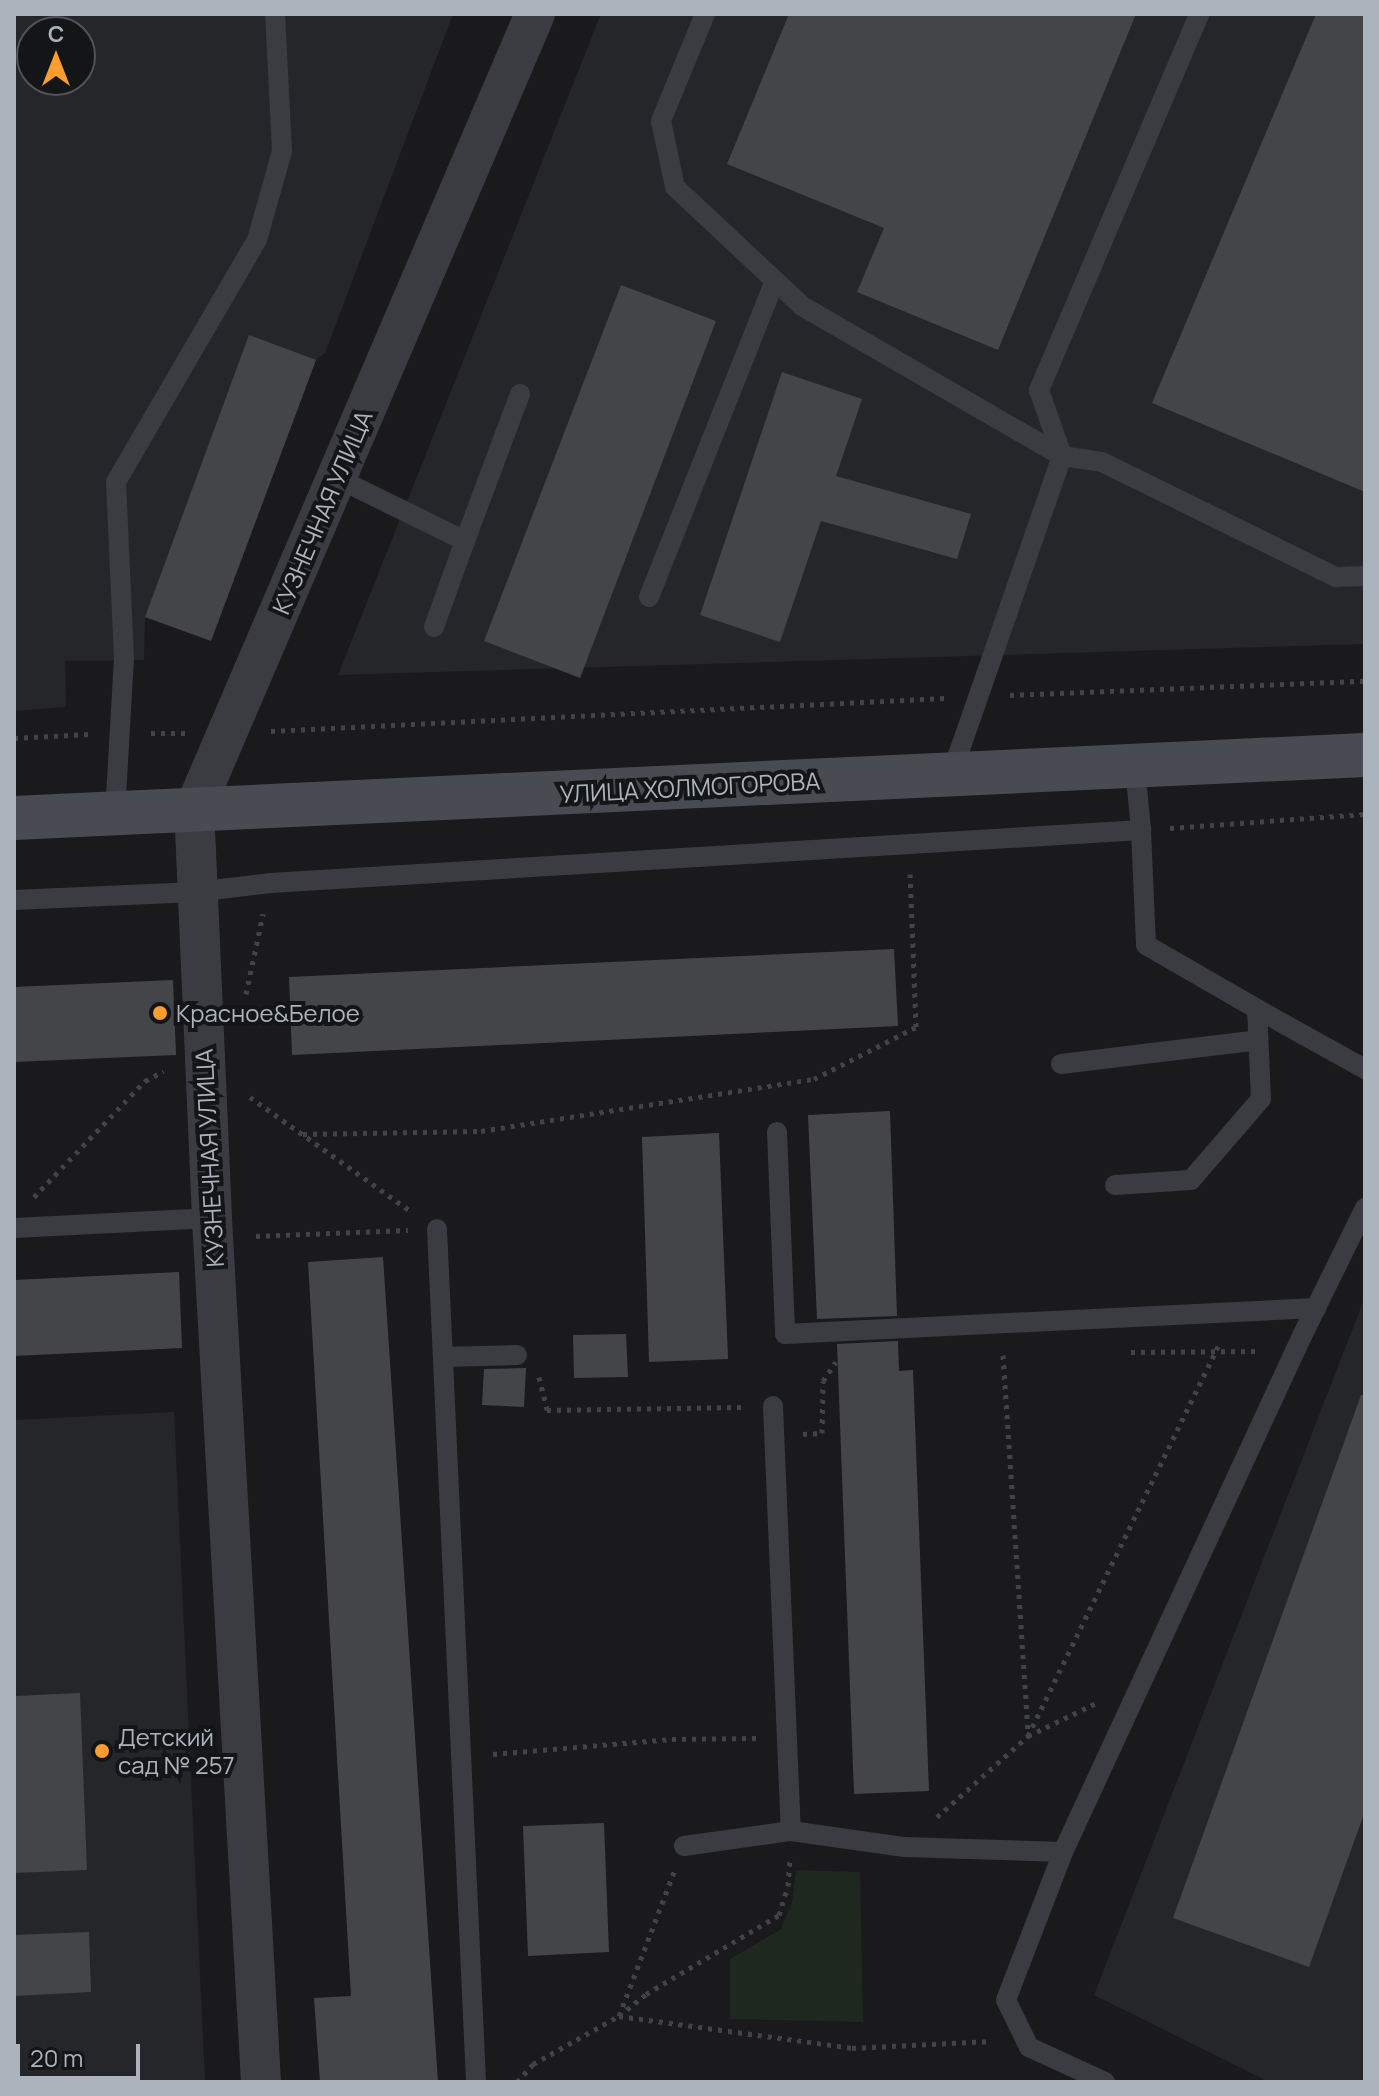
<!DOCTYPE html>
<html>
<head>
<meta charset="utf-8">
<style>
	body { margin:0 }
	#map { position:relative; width:1379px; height:2096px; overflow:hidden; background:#1a1a1c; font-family:Manrope,sans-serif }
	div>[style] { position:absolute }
	.built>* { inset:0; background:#252629 }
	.green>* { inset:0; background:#1f281f }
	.building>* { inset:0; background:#434549 }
	.path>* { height:5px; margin-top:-2.5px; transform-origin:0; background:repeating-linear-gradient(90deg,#404449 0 4px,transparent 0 10px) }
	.lane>* { height:20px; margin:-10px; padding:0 10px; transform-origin:10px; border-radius:10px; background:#3a3c42 }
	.street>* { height:40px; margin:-20px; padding:0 20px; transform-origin:20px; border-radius:20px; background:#3a3c42 }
	.secondary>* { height:44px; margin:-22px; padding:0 22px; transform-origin:22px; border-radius:22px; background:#484c52 }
	.dots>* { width:22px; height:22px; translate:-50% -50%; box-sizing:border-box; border:4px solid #141517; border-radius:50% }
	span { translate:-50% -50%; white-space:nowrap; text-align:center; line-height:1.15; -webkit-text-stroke:8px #141517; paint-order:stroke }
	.street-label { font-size:24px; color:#abb3bd }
	.poi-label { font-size:24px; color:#abb3bd }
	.left { translate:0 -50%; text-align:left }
	.frame { position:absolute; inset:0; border:16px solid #abb3bd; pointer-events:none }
	.north { position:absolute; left:16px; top:16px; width:80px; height:80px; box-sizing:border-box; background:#141517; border:2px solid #505459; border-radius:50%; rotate:0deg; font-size:22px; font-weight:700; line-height:32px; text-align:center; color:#abb3bd }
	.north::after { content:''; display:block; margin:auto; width:28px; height:36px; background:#ff9d2f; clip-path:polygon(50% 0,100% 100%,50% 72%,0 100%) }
	.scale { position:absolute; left:16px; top:2044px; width:124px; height:36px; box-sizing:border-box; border:4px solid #abb3bd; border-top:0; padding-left:10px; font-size:24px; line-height:28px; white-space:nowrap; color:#abb3bd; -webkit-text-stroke:6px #141517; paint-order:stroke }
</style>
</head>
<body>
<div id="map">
	<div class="built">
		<i style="clip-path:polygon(evenodd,14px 14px,453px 14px,325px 353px,316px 360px,211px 641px,145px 617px,144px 660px,65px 661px,66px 707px,14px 711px,14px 14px,32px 32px,80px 32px,80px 80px,32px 80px,32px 32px)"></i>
		<i style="clip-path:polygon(601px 14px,1365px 14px,1365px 644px,338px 675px)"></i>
		<i style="clip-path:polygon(1365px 1297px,1365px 2082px,1269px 2082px,1094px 1995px)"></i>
		<i style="clip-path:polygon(174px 1412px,205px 2082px,14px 2082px,14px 1420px)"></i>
	</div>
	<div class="green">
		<i style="clip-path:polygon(796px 1870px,860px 1872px,863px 2022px,730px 2019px,730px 1959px,780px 1930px,792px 1903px)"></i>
	</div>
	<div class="building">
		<i style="clip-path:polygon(789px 14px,1136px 14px,998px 350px,857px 292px,884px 228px,727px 164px)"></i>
		<i style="clip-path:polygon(1316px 14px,1365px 14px,1365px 492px,1152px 403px)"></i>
		<i style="clip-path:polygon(621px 285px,716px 321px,580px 678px,484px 641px)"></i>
		<i style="clip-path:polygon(249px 335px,316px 360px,211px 641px,145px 617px)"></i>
		<i style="clip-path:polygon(782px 372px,862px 399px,836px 476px,971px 514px,957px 559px,821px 521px,780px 642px,700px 615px)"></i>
		<i style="clip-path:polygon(894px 949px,898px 1026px,292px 1055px,289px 977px)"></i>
		<i style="clip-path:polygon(173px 980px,176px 1055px,14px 1062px,14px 987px)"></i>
		<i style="clip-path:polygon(890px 1111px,897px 1316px,817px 1319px,808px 1115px)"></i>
		<i style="clip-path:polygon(719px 1133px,728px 1359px,649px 1362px,642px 1137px)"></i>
		<i style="clip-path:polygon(383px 1257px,438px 2082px,320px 2082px,314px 1998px,351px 1996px,308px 1262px)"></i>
		<i style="clip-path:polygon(179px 1272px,182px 1348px,14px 1356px,14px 1280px)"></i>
		<i style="clip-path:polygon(626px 1334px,628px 1377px,574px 1378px,573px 1335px)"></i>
		<i style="clip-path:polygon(898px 1341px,899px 1371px,913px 1370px,929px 1791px,854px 1794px,837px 1344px)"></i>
		<i style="clip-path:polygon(526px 1368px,524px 1407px,482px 1405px,484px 1369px)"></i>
		<i style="clip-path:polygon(1361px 1395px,1365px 1396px,1365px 1811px,1309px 1967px,1173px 1918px)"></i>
		<i style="clip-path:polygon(80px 1693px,87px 1870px,14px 1873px,14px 1696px)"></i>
		<i style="clip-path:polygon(604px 1823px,609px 1952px,528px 1956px,523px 1826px)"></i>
		<i style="clip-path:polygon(89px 1932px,91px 1992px,14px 1996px,14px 1935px)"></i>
	</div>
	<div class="path">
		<i style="left:1010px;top:695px;width:355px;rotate:-2.3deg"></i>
		<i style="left:271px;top:731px;width:674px;rotate:-2.81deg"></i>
		<i style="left:151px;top:733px;width:34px"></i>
		<i style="left:14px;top:738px;width:75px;rotate:-3.1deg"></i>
		<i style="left:1170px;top:828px;width:196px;rotate:-4.1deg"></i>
		<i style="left:246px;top:994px;width:82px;rotate:-78deg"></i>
		<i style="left:250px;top:1097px;width:200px;rotate:35.4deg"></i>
		<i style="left:303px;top:1134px;width:178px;rotate:-1deg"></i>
		<i style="left:481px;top:1131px;width:337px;rotate:-8.9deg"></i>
		<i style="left:814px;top:1079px;width:114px;rotate:-27deg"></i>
		<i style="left:916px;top:1027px;width:153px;rotate:-92.2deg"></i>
		<i style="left:34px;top:1197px;width:161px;rotate:-46.3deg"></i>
		<i style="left:145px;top:1081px;width:21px;rotate:-28deg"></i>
		<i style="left:256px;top:1236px;width:152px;rotate:-2.3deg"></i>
		<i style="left:1131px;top:1352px;width:130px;rotate:-0.4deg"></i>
		<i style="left:1003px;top:1355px;width:382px;rotate:86.2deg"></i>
		<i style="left:1028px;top:1736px;width:78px;rotate:-25.9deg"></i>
		<i style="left:539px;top:1377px;width:34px;rotate:76deg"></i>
		<i style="left:547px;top:1410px;width:197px;rotate:-0.9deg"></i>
		<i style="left:803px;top:1434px;width:19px;rotate:-3deg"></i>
		<i style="left:822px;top:1433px;width:52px;rotate:-88.9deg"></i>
		<i style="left:823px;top:1381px;width:23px;rotate:-56deg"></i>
		<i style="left:493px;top:1754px;width:180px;rotate:-4.8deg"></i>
		<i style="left:672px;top:1739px;width:86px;rotate:-0.7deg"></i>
		<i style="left:937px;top:1817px;width:122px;rotate:-41.7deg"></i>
		<i style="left:1028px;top:1736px;width:436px;rotate:-64deg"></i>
		<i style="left:674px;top:1872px;width:154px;rotate:110.9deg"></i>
		<i style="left:619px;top:2016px;width:235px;rotate:7.8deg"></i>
		<i style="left:852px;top:2048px;width:140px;rotate:-2.9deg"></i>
		<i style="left:517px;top:2082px;width:24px;rotate:-48deg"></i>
		<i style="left:533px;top:2064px;width:98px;rotate:-29.2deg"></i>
		<i style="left:619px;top:2016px;width:35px;rotate:-39deg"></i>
		<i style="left:646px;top:1994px;width:155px;rotate:-30.7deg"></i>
		<i style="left:779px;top:1915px;width:30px;rotate:-73deg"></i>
		<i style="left:788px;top:1886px;width:26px;rotate:-86deg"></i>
	</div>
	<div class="lane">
		<i style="left:705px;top:14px;width:116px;rotate:112.4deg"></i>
		<i style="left:661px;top:121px;width:67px;rotate:78deg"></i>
		<i style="left:675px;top:187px;width:174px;rotate:43.1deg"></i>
		<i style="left:802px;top:306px;width:300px;rotate:30deg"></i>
		<i style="left:1062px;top:456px;width:40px;rotate:8.5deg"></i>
		<i style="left:1102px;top:462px;width:261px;rotate:26.2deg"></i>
		<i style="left:1336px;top:577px;width:29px;rotate:-2deg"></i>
		<i style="left:337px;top:478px;width:143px;rotate:26.2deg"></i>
		<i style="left:465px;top:541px;width:157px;rotate:-69.5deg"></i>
		<i style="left:649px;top:597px;width:340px;rotate:-68.3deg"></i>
		<i style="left:434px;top:627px;width:91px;rotate:-70.2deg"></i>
		<i style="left:951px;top:775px;width:338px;rotate:-70.8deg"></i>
		<i style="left:1062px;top:456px;width:70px;rotate:-109.2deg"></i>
		<i style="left:1039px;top:390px;width:409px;rotate:-66.9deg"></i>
		<i style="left:115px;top:814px;width:156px;rotate:-86.7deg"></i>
		<i style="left:124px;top:658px;width:176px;rotate:-92.6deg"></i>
		<i style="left:116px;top:482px;width:280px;rotate:-59.8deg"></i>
		<i style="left:257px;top:240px;width:92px;rotate:-74.3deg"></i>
		<i style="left:282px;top:151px;width:137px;rotate:-92.9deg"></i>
		<i style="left:14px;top:900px;width:182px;rotate:-2.5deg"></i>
		<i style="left:196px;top:892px;width:75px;rotate:-6.9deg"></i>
		<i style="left:270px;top:883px;width:873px;rotate:-3.48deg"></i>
		<i style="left:1141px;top:830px;width:64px;rotate:-95.4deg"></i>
		<i style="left:1257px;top:1009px;width:124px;rotate:29.1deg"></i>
		<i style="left:1061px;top:1064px;width:198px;rotate:-6.9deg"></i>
		<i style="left:777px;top:1132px;width:202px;rotate:87.7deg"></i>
		<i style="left:785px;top:1334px;width:532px;rotate:-2.8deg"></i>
		<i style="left:1115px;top:1185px;width:76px;rotate:-3.8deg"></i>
		<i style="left:1191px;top:1180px;width:107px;rotate:-49.2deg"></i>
		<i style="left:1261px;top:1099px;width:90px;rotate:-92.5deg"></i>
		<i style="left:1257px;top:1009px;width:128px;rotate:-150deg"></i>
		<i style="left:1146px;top:945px;width:115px;rotate:-92.5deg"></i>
		<i style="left:14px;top:1228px;width:198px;rotate:-2.9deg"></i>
		<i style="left:437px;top:1229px;width:854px;rotate:87.38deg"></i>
		<i style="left:443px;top:1357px;width:74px;rotate:-1.5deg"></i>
		<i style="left:773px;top:1406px;width:425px;rotate:87.6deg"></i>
		<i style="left:791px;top:1831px;width:113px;rotate:8.1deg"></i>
		<i style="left:903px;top:1847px;width:160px;rotate:1.8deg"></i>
		<i style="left:684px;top:1846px;width:108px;rotate:-8deg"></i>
		<i style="left:1105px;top:2082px;width:84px;rotate:-155.3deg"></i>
		<i style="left:1029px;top:2047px;width:52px;rotate:-116.1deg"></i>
		<i style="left:1006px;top:2000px;width:159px;rotate:-68.9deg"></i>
		<i style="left:1063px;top:1852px;width:569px;rotate:-65.15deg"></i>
		<i style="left:1302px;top:1336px;width:143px;rotate:-63.8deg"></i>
	</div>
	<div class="street">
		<i style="left:261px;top:2082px;width:865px;rotate:-93.25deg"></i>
		<i style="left:212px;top:1218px;width:408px;rotate:-92.5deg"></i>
		<i style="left:194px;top:810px;width:866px;rotate:-66.81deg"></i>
	</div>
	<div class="secondary">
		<i style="left:14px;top:818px;width:1352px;rotate:-2.67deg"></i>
	</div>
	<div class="dots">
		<i style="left:160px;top:1013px;background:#ff9d2f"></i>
		<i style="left:102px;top:1751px;background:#ff9d2f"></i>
	</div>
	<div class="street-label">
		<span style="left:322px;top:512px;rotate:-67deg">КУЗНЕЧНАЯ УЛИЦА</span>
		<span style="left:690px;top:787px;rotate:-3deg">УЛИЦА ХОЛМОГОРОВА</span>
		<span style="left:209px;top:1158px;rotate:-93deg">КУЗНЕЧНАЯ УЛИЦА</span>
	</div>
	<div class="poi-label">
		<span class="left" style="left:176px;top:1013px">Красное&amp;Белое</span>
		<span class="left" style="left:118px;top:1751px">Детский<br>сад № 257</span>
	</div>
	<div class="frame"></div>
	<div class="north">С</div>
	<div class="scale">20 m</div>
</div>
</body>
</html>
